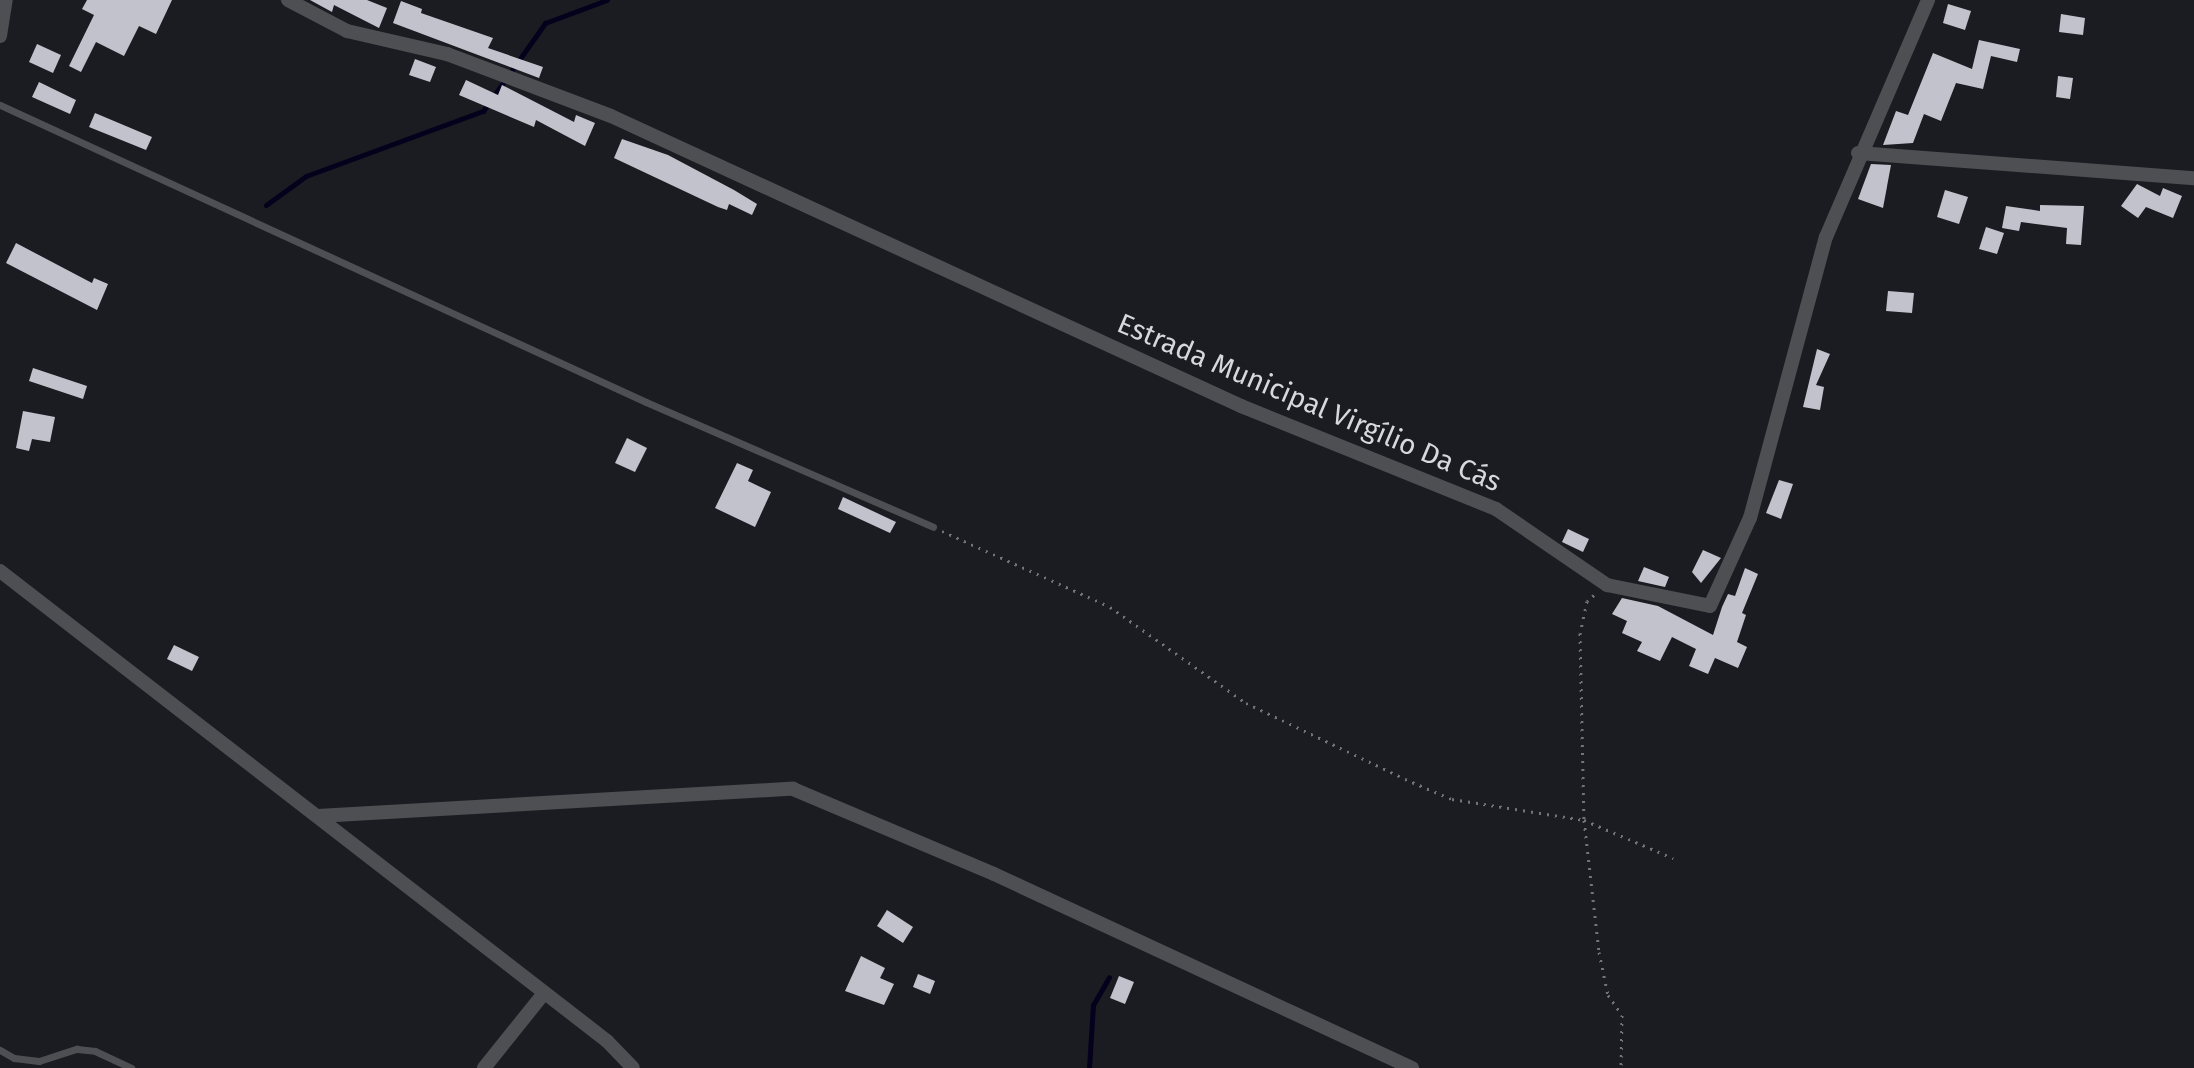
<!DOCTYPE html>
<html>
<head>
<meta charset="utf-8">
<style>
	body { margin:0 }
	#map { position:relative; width:2194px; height:1068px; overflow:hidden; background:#1b1c22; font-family:"Fira Sans",sans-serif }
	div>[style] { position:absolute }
	.stream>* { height:5px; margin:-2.5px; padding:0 2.5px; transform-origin:2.5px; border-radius:2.5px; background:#05001c }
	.building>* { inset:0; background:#c2c2cc }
	.path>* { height:3px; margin-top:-1.5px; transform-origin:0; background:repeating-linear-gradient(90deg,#73747a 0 2px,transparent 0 8px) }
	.lane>* { height:7px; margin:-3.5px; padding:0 3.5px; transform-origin:3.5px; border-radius:3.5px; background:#4e4f52 }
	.street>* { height:14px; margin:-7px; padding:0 7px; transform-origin:7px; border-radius:7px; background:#4e4f52 }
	span { translate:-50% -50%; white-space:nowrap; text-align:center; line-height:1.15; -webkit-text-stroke:8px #1b1c22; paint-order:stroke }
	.street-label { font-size:28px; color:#d7d8dd }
</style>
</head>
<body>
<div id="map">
	<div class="stream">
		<i style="left:266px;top:205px;width:49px;rotate:-35.9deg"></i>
		<i style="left:306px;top:176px;width:189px;rotate:-20.2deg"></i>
		<i style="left:483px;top:111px;width:108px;rotate:-54.8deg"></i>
		<i style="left:545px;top:23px;width:66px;rotate:-20.4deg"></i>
		<i style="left:1089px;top:1068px;width:63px;rotate:-86.4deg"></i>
		<i style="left:1093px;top:1005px;width:32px;rotate:-60deg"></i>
	</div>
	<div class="building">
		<i style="clip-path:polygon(87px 0,172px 0,156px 34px,139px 26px,124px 56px,96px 42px,81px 72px,69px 66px,94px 15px,82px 9px)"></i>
		<i style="clip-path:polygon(310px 0,367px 0,387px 8px,379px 28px,334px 5px,332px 12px)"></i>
		<i style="clip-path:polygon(401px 1px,422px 9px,421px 13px,493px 38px,488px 48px,543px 67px,539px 78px,393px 23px)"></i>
		<i style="clip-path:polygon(1948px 4px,1971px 11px,1965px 30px,1943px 23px)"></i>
		<i style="clip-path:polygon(2061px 14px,2085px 18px,2083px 35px,2059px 32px)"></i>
		<i style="clip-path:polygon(1979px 40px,2020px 49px,2017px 62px,1991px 56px,1983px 89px,1956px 83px,1941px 121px,1924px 114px,1913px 143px,1883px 145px,1896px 111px,1908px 115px,1933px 53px,1972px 69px)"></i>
		<i style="clip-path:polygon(37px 44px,61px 55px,53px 73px,29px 62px)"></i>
		<i style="clip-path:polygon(415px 59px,436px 67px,430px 82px,409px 75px)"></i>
		<i style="clip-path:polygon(2058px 76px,2073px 78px,2070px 99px,2056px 97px)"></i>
		<i style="clip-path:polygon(466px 80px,498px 95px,502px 85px,574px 122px,576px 115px,595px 123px,585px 146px,536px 120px,534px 127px,459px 95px)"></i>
		<i style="clip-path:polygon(39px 82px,76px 100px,70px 114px,32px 97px)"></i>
		<i style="clip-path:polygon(95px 113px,152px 137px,146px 150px,89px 127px)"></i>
		<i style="clip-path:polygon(622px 139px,668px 155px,734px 190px,757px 204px,752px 215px,729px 204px,727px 210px,718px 207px,614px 158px)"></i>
		<i style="clip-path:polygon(1871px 164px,1891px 165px,1883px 208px,1858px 199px)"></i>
		<i style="clip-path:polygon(2137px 184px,2160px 196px,2163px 188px,2182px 196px,2173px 218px,2146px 207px,2138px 218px,2121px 206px)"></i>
		<i style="clip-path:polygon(1945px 190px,1968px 197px,1959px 224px,1937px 217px)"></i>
		<i style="clip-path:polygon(2040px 205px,2084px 206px,2081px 245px,2066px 244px,2067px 228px,2021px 222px,2019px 231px,2002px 228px,2006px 206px,2040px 211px)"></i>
		<i style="clip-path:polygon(1986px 227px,2004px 233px,1997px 254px,1979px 249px)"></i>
		<i style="clip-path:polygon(16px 243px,92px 283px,94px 278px,108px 284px,97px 310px,6px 263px)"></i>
		<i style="clip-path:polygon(1888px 291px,1914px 293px,1912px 313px,1886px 311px)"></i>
		<i style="clip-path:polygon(1817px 349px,1830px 354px,1816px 385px,1824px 387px,1820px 410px,1803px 407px)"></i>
		<i style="clip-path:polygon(33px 368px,87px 386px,83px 399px,29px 381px)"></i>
		<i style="clip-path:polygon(23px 411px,55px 417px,50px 442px,32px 439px,29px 451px,16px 448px)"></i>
		<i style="clip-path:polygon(627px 438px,647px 448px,635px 472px,615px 463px)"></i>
		<i style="clip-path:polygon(737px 463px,753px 470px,748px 481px,771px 492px,755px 527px,715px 508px)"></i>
		<i style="clip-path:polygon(1779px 480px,1793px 484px,1781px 519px,1766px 513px)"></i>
		<i style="clip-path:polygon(843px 497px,896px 522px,890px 533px,838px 509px)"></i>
		<i style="clip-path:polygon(1568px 529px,1589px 539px,1583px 552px,1562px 542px)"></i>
		<i style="clip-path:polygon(1703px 550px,1721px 558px,1701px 583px,1692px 572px)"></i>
		<i style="clip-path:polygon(1644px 567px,1669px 577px,1665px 587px,1638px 581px)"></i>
		<i style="clip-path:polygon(1745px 568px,1758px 574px,1742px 613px,1746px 615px,1737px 642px,1747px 647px,1738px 668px,1715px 658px,1708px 674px,1689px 666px,1696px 649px,1672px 637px,1660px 661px,1637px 651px,1642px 642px,1622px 633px,1627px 621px,1612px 614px,1622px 598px,1658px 606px,1713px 635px,1722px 607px,1728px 594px,1735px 596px)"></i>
		<i style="clip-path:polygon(174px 645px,199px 657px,192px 671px,167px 659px)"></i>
		<i style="clip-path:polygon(887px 910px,913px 927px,903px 943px,877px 926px)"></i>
		<i style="clip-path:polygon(861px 956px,885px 968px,880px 978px,894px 984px,884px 1005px,845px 991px)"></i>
		<i style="clip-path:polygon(918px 974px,935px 981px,930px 994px,913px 987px)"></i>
		<i style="clip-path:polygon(1119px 976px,1134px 982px,1125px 1004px,1110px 998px)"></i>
	</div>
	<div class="path">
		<i style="left:942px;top:531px;width:184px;rotate:24.3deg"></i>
		<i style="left:1110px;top:607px;width:166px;rotate:35.2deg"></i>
		<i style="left:1246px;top:703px;width:176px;rotate:25.5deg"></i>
		<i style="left:1405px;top:779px;width:51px;rotate:23.1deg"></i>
		<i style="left:1452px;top:799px;width:134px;rotate:9deg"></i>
		<i style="left:1584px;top:820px;width:97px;rotate:23.1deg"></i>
		<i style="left:1594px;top:595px;width:9px;rotate:139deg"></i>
		<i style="left:1587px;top:601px;width:33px;rotate:102deg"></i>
		<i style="left:1580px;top:633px;width:187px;rotate:88.8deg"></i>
		<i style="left:1584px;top:820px;width:133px;rotate:83.5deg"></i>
		<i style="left:1599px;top:952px;width:44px;rotate:78.2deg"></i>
		<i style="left:1608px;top:995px;width:24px;rotate:55deg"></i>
		<i style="left:1622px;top:1015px;width:53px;rotate:91.1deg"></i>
	</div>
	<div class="lane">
		<i style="left:0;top:105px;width:711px;rotate:24.69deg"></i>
		<i style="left:646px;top:402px;width:313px;rotate:23.5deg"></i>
		<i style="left:0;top:1050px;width:16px;rotate:30deg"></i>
		<i style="left:14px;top:1058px;width:25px;rotate:7deg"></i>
		<i style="left:39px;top:1061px;width:40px;rotate:-18deg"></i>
		<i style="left:77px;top:1049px;width:18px;rotate:6deg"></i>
		<i style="left:95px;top:1051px;width:40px;rotate:25deg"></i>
	</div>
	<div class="street">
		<i style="left:288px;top:0;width:67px;rotate:27.7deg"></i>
		<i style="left:347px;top:31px;width:103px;rotate:13deg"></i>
		<i style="left:447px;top:54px;width:175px;rotate:20.7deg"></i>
		<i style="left:611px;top:116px;width:694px;rotate:24.72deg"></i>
		<i style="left:1241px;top:406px;width:275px;rotate:22deg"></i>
		<i style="left:1496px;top:509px;width:135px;rotate:34.4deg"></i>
		<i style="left:1607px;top:585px;width:105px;rotate:11.5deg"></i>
		<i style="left:1710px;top:606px;width:97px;rotate:-65.6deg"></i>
		<i style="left:1750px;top:518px;width:291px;rotate:-74.9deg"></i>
		<i style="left:1826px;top:237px;width:258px;rotate:-66.7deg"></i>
		<i style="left:0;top:36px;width:36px;rotate:-81deg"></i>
		<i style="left:1858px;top:153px;width:337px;rotate:4.3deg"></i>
		<i style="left:0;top:571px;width:768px;rotate:37.75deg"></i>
		<i style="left:607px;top:1041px;width:37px;rotate:46deg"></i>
		<i style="left:318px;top:816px;width:476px;rotate:-3.3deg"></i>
		<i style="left:793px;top:789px;width:218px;rotate:22.9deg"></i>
		<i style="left:994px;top:874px;width:461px;rotate:24.9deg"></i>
		<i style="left:484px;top:1068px;width:96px;rotate:-51.3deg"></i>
	</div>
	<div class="street-label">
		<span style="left:1309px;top:403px;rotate:23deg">Estrada Municipal Virgílio Da Cás</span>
	</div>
</div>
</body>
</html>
